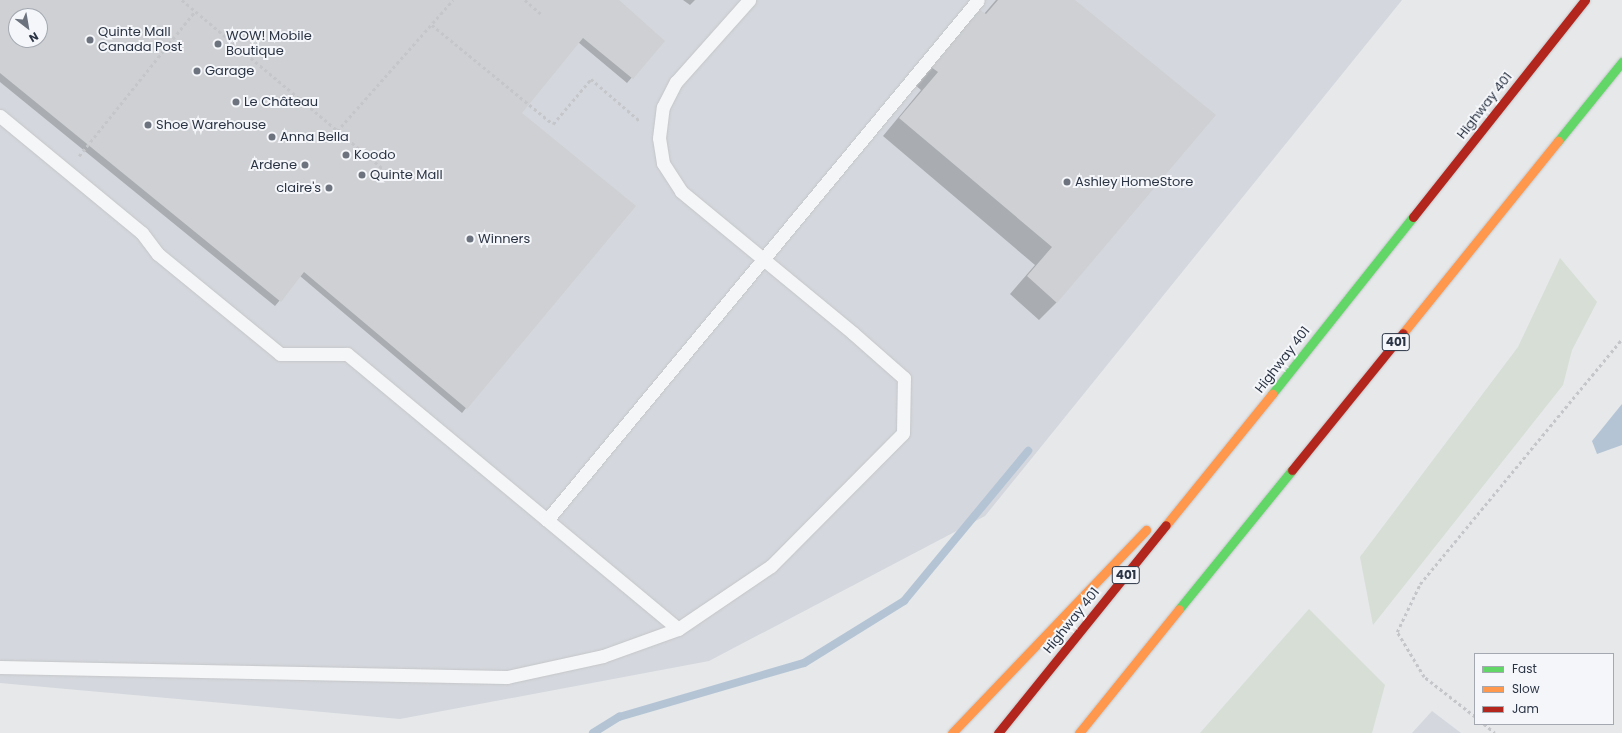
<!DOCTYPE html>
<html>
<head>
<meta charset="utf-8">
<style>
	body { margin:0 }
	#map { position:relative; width:1622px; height:733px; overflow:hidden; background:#e6e8ea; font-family:Poppins,sans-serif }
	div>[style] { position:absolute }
	.built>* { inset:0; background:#d4d7dd }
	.green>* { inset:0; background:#d6ded6 }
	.water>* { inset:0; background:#b4c4d5 }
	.shadow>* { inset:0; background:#0003 }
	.stream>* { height:8px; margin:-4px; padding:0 4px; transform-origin:4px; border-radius:4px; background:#b4c4d5 }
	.building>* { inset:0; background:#ced0d3 }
	.path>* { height:2.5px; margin-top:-1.25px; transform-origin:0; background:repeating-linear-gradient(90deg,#c5c6ca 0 3px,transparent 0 6px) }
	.roads { filter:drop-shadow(0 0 1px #c4c6c8) drop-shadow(0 0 1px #c4c6c8) }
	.lane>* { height:13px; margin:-6.5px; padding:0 6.5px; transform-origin:6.5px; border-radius:6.5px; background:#f5f6f7 }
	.fast>* { height:9px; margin:-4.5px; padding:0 4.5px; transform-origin:4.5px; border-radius:4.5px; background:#63d668 }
	.slow>* { height:9px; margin:-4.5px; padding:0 4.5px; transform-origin:4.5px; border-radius:4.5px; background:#ff974d }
	.jam>* { height:9px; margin:-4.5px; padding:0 4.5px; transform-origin:4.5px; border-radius:4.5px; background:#b3261e }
	.dots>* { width:11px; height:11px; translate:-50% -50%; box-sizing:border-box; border:2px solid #f4f6f9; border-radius:50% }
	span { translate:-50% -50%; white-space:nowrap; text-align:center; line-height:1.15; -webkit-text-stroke:4px #f4f6f9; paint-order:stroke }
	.shield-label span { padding:1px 3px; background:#f4f6f9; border:1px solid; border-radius:3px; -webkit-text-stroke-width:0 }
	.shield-label { font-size:12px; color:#2b3445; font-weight:700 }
	.poi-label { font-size:13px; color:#2b3445 }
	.left { translate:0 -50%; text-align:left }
	.right { translate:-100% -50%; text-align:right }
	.street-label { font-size:13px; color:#2b3445 }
	.legend { position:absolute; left:1474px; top:653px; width:140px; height:72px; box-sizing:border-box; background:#f4f6f9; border:1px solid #a4a8b1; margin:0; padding:5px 7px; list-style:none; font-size:12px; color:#2b3445 }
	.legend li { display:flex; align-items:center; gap:8px; height:20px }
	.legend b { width:20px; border:1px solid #a4a8b1 }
	.north { position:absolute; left:8px; top:8px; width:40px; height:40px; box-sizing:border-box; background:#f4f6f9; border:1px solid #a4a8b1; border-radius:50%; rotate:149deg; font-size:11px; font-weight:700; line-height:16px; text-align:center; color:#2b3445 }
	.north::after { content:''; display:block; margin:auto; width:14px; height:18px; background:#6c737f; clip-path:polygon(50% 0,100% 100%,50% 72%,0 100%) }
</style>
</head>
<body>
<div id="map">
	<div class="built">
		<i style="clip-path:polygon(evenodd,0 0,1402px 0,985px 516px,709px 661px,400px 719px,0 683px,0 0,16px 16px,40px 16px,40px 40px,16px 40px,16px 16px)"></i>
		<i style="clip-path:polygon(1432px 711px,1461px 733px,1412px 733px)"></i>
	</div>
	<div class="green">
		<i style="clip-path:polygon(1560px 258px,1597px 302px,1572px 350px,1563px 385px,1373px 625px,1360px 557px,1518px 347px)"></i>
		<i style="clip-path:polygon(1309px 609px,1385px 685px,1372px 733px,1200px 733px)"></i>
	</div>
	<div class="water">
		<i style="clip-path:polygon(1622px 404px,1622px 445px,1597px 454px,1592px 441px)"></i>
	</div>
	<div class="shadow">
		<i style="clip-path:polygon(evenodd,0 0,618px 0,663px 41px,627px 83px,578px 42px,520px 113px,466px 408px,462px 413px,300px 276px,275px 306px,0 82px,0 0,16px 16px,40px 16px,40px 40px,16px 40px,16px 16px)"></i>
		<i style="clip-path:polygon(683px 0,695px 0,690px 5px)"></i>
		<i style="clip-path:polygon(996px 0,1073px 0,1057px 302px,1039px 320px,1010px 294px,1035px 265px,883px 136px,921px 90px,915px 85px,963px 29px,980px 11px,984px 14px)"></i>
	</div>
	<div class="stream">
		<i style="left:593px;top:733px;width:31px;rotate:-32deg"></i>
		<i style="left:619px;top:717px;width:193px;rotate:-16.3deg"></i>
		<i style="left:804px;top:663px;width:118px;rotate:-31.8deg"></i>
		<i style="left:904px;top:601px;width:195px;rotate:-50.4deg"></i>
	</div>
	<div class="building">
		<i style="clip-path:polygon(evenodd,0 0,619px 0,665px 41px,633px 79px,583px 38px,522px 113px,636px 206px,467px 409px,304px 272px,281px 302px,0 73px,0 0,16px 16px,40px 16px,40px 40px,16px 40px,16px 16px)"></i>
		<i style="clip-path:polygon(998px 0,1075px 0,1216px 115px,1057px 303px,1027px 276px,1052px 247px,899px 118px,938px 72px,931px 67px,980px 10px,986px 14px)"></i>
	</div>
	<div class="path">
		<i style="left:182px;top:0;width:269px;rotate:40deg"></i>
		<i style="left:525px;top:0;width:21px;rotate:41deg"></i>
		<i style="left:432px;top:25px;width:156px;rotate:39.3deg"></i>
		<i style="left:553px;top:124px;width:59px;rotate:-49.8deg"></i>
		<i style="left:591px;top:79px;width:66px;rotate:40.7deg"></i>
		<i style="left:337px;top:131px;width:175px;rotate:-48.5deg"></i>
		<i style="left:79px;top:156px;width:186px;rotate:-51.3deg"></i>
		<i style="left:1475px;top:717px;width:65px;rotate:-141.9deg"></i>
		<i style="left:1424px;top:677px;width:52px;rotate:-121deg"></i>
		<i style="left:1397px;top:632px;width:53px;rotate:-64.4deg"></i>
		<i style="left:1420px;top:584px;width:318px;rotate:-50.5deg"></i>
		<i style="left:1484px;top:724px;width:14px;rotate:39deg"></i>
	</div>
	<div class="roads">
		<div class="lane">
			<i style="left:0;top:116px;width:184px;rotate:39.5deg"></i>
			<i style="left:142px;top:233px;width:26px;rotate:53deg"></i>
			<i style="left:158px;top:254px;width:158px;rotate:39.3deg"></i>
			<i style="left:280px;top:354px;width:67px"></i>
			<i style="left:347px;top:354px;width:430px;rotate:39.7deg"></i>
			<i style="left:547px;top:520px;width:675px;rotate:-50.35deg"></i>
			<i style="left:0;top:667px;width:507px;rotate:1.13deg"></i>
			<i style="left:507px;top:677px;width:98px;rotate:-12.3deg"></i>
			<i style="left:603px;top:656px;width:80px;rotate:-19.8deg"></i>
			<i style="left:678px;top:629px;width:112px;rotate:-34.1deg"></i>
			<i style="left:771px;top:566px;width:187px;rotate:-45.2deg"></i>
			<i style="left:903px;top:433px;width:55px;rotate:-89deg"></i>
			<i style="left:904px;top:378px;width:68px;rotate:-138.6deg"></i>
			<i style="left:853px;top:333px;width:223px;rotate:-140.5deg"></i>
			<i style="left:681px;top:191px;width:33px;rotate:-123deg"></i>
			<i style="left:663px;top:163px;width:25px;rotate:-99deg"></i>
			<i style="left:659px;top:138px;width:31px;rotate:-83deg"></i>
			<i style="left:663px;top:107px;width:28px;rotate:-63deg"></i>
			<i style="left:676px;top:82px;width:110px;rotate:-48.3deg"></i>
		</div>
		<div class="fast">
			<i style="left:1558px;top:141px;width:102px;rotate:-51deg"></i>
			<i style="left:1272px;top:394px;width:226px;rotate:-51.5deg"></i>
			<i style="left:1179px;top:609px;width:179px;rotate:-50.9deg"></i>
		</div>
		<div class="slow">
			<i style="left:1403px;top:333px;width:247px;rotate:-51.1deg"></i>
			<i style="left:1166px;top:525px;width:169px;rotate:-51deg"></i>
			<i style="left:952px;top:733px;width:281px;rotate:-46.3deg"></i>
			<i style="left:1079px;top:733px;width:159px;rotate:-51.1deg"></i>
		</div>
		<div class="jam">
			<i style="left:1413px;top:217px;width:277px;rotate:-51.6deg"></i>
			<i style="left:1292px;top:470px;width:176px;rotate:-51deg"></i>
			<i style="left:998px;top:733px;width:267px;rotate:-51.1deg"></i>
		</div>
	</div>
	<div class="dots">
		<i style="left:90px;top:40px;background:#6c737f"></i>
		<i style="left:218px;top:44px;background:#6c737f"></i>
		<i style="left:197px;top:71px;background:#6c737f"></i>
		<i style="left:236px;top:102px;background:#6c737f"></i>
		<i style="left:148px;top:125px;background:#6c737f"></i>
		<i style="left:272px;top:137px;background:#6c737f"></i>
		<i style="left:346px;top:155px;background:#6c737f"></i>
		<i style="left:305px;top:165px;background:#6c737f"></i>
		<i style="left:362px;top:175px;background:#6c737f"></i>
		<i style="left:1067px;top:182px;background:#6c737f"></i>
		<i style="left:329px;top:188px;background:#6c737f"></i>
		<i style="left:470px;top:239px;background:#6c737f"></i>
	</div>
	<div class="shield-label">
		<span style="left:1396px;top:342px">401</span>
		<span style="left:1126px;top:575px">401</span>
	</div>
	<div class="poi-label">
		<span class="left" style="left:98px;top:40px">Quinte Mall<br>Canada Post</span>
		<span class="left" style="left:226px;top:44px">WOW! Mobile<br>Boutique</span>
		<span class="left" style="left:205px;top:71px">Garage</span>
		<span class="left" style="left:244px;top:102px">Le Château</span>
		<span class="left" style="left:156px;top:125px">Shoe Warehouse</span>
		<span class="left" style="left:280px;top:137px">Anna Bella</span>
		<span class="left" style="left:354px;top:155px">Koodo</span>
		<span class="right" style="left:297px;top:165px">Ardene</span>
		<span class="left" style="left:370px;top:175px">Quinte Mall</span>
		<span class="left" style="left:1075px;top:182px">Ashley HomeStore</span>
		<span class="right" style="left:321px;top:188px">claire's</span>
		<span class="left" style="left:478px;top:239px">Winners</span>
	</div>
	<div class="street-label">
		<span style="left:1485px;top:106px;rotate:-52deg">Highway 401</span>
		<span style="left:1283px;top:360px;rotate:-52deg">Highway 401</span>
		<span style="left:1072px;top:621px;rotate:-51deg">Highway 401</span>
	</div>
	<ul class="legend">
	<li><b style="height:5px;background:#63d668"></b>Fast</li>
	<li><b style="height:5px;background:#ff974d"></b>Slow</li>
	<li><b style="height:5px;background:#b3261e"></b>Jam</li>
	</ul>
	<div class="north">N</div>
</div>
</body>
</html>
